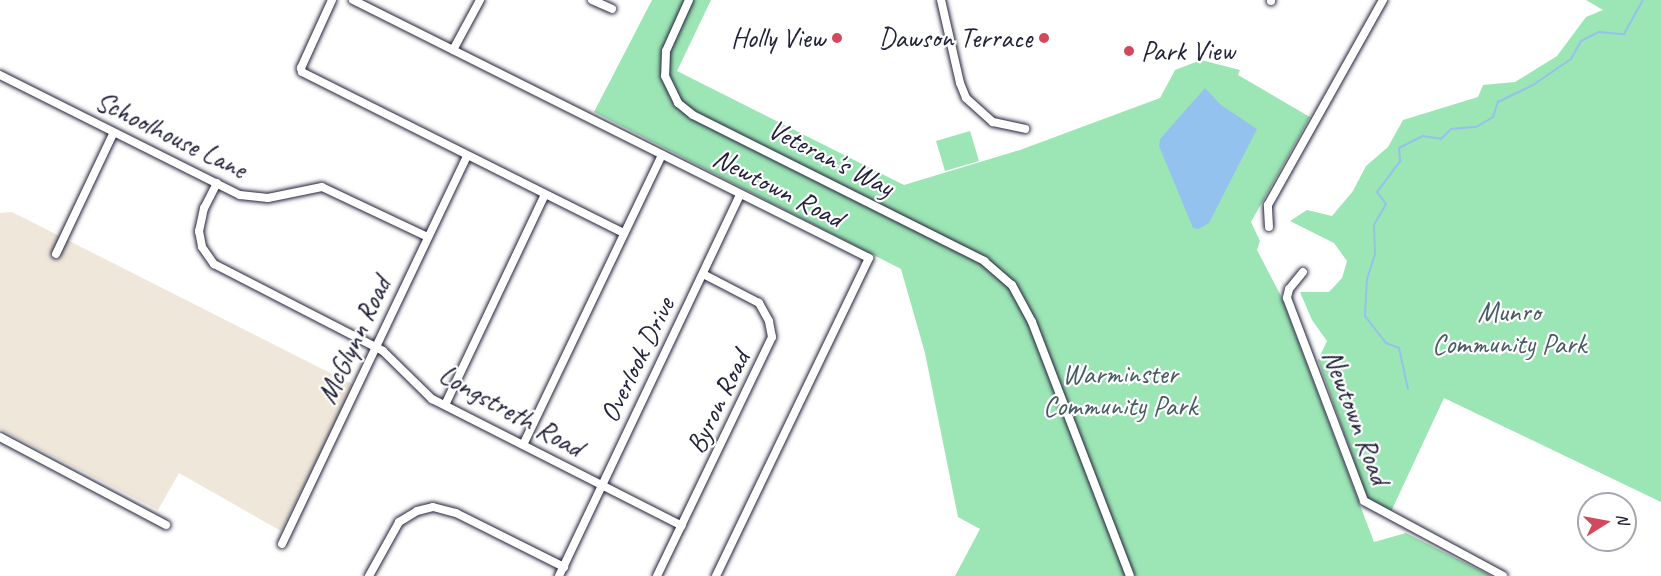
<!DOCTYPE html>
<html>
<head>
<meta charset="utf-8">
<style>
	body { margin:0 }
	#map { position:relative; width:1661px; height:576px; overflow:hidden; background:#fff; font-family:Caveat,sans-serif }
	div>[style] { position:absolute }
	.built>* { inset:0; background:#efe7d9 }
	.green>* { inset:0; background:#9ce5b5 }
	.water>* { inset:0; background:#94c2ee }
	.stream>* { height:2px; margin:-1px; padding:0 1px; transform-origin:1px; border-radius:1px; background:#94c2ee }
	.roads { filter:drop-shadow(0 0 2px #22223b) drop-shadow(0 0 2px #22223b) }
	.minor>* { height:8px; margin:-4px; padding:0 4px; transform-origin:4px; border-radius:4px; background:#fff }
	.dots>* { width:16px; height:16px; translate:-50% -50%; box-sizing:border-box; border:3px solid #fff; border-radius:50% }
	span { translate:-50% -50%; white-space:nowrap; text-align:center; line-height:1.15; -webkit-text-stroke:4.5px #fff; paint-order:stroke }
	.poi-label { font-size:28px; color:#22223b }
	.right { translate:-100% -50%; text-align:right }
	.left { translate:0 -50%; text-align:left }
	.street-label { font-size:28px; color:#22223b }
	.park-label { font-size:28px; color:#475c60 }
	.north { position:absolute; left:1577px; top:492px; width:60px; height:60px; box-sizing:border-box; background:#fff; border:2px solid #a7a7b1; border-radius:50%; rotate:79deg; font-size:16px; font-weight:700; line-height:24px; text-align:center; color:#22223b }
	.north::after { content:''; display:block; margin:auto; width:21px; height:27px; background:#d1495b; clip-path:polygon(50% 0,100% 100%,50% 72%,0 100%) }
</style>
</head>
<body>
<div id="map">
	<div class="built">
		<i style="clip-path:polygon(12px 212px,354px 385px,281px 531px,179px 473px,158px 510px,0 429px,0 213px)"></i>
	</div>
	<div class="green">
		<i style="clip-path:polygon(652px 0,711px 0,677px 71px,904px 185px,1020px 150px,1160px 98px,1175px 70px,1201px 60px,1240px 70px,1238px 75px,1310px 117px,1251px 222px,1260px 241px,1257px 250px,1281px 296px,1374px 542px,1406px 533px,1491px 576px,955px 576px,980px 529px,958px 517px,925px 353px,901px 269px,594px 112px)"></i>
		<i style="clip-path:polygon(1586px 0,1661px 0,1661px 502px,1444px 398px,1389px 516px,1367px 498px,1318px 360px,1327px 341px,1312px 320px,1300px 292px,1329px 292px,1342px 278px,1347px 261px,1334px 243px,1290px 221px,1307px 210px,1332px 216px,1353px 191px,1366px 166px,1388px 147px,1403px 120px,1478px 97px,1483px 85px,1515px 82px,1557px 56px,1586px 17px,1603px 10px)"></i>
		<i style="clip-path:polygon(970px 131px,979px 161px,945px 171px,936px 141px)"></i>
	</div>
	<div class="water">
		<i style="clip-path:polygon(1205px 88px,1221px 105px,1257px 129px,1209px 223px,1199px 229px,1193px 228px,1159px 146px,1160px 139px)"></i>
	</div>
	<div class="stream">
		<i style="left:1408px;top:389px;width:42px;rotate:-102.4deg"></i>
		<i style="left:1399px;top:348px;width:14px;rotate:-159deg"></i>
		<i style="left:1386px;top:343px;width:34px;rotate:-128deg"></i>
		<i style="left:1365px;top:316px;width:37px;rotate:-87deg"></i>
		<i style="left:1367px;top:279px;width:25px;rotate:-72deg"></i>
		<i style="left:1375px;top:255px;width:30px;rotate:-92deg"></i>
		<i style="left:1374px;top:225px;width:24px;rotate:-60deg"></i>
		<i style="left:1386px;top:204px;width:15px;rotate:-127deg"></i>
		<i style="left:1377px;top:192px;width:39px;rotate:-53deg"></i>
		<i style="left:1400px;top:161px;width:13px;rotate:-94deg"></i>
		<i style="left:1399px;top:148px;width:27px;rotate:-27deg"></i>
		<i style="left:1423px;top:136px;width:18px;rotate:9deg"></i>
		<i style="left:1441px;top:139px;width:14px;rotate:-45deg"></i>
		<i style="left:1451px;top:129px;width:25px;rotate:-5deg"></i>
		<i style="left:1476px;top:127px;width:20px;rotate:-30deg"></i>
		<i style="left:1493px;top:117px;width:16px;rotate:-72deg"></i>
		<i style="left:1498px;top:102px;width:39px;rotate:-26deg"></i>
		<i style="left:1533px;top:85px;width:46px;rotate:-34.4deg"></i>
		<i style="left:1571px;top:59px;width:21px;rotate:-61deg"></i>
		<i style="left:1581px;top:41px;width:20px;rotate:-27deg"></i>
		<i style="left:1599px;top:32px;width:25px;rotate:5deg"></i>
		<i style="left:1624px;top:34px;width:39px;rotate:-61deg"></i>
	</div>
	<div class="roads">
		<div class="minor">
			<i style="left:332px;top:0;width:75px;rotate:114.5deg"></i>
			<i style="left:301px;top:68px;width:4px;rotate:76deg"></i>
			<i style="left:302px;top:72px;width:360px;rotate:26.6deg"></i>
			<i style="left:353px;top:0;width:577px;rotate:26.57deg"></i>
			<i style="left:869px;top:258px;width:353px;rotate:115.7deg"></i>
			<i style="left:592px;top:0;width:22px;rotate:24deg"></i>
			<i style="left:689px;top:0;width:56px;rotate:114.3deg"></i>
			<i style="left:666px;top:51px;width:25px;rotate:92deg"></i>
			<i style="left:665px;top:76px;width:30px;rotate:64deg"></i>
			<i style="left:678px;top:103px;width:19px;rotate:39deg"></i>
			<i style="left:693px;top:115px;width:326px;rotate:26.6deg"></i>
			<i style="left:984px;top:261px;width:37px;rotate:41deg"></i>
			<i style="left:1012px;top:285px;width:42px;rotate:61.6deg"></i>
			<i style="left:1032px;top:322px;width:272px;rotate:68.9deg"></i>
			<i style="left:941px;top:0;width:85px;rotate:77.1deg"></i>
			<i style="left:960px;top:83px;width:16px;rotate:68deg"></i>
			<i style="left:966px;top:98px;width:36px;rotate:42deg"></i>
			<i style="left:993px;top:122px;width:33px;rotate:12deg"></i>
			<i style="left:1271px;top:1px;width:1px;rotate:-90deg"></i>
			<i style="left:453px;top:50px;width:57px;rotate:-61.6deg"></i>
			<i style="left:0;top:75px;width:268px;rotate:26.6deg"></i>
			<i style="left:240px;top:195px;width:28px;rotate:6deg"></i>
			<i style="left:268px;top:198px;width:55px;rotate:-11.5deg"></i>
			<i style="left:322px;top:187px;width:117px;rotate:25.3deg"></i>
			<i style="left:217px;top:183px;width:28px;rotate:117deg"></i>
			<i style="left:204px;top:208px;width:24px;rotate:102deg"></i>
			<i style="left:199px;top:231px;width:16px;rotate:79deg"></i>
			<i style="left:202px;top:247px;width:21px;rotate:55deg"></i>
			<i style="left:214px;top:264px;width:190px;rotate:27.2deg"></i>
			<i style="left:383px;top:351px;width:69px;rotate:44.4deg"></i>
			<i style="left:432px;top:399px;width:280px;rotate:26.9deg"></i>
			<i style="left:1269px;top:227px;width:22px;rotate:-93deg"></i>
			<i style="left:1268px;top:205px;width:235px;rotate:-60.7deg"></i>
			<i style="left:56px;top:254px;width:133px;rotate:-64.6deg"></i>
			<i style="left:1303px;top:272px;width:22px;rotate:129deg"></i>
			<i style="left:1289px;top:289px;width:9px;rotate:103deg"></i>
			<i style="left:1287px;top:298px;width:217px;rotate:69.2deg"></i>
			<i style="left:1364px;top:501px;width:158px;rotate:28.3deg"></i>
			<i style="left:445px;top:405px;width:233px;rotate:-64.6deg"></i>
			<i style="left:0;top:437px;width:188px;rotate:27.9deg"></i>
			<i style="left:523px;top:445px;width:322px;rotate:-64.4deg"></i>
			<i style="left:282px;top:544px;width:430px;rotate:-64.5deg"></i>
			<i style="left:369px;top:576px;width:62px;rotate:-60.9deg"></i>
			<i style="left:399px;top:522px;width:21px;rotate:-31deg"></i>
			<i style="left:417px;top:511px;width:16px;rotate:-14deg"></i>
			<i style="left:433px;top:507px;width:24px;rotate:15deg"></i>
			<i style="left:456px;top:513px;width:121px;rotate:26.6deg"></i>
			<i style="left:559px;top:576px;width:422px;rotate:-64.6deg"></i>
			<i style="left:657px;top:576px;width:265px;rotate:-64.3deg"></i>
			<i style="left:772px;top:337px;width:16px;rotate:-101deg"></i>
			<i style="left:769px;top:321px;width:21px;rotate:-119deg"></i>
			<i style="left:759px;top:303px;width:63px;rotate:-152.6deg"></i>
		</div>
	</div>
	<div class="dots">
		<i style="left:837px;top:38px;background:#d1495b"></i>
		<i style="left:1044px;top:38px;background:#d1495b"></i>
		<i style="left:1129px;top:51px;background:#d1495b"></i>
	</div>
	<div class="poi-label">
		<span class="right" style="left:825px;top:38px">Holly View</span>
		<span class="right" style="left:1032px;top:38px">Dawson Terrace</span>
		<span class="left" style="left:1141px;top:51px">Park View</span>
	</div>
	<div class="street-label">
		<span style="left:171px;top:135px;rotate:26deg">Schoolhouse Lane</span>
		<span style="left:831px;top:158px;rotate:27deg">Veteran's Way</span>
		<span style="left:778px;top:188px;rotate:27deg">Newtown Road</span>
		<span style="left:354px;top:340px;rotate:-65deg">McGlynn Road</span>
		<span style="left:637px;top:360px;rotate:-64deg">Overlook Drive</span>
		<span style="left:718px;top:402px;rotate:-64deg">Byron Road</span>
		<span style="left:511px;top:411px;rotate:29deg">Longstreth Road</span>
		<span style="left:1356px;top:417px;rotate:69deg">Newtown Road</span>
	</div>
	<div class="park-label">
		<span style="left:1509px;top:328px">Munro<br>Community Park</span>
		<span style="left:1120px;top:390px">Warminster<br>Community Park</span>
	</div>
	<div class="north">N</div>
</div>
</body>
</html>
